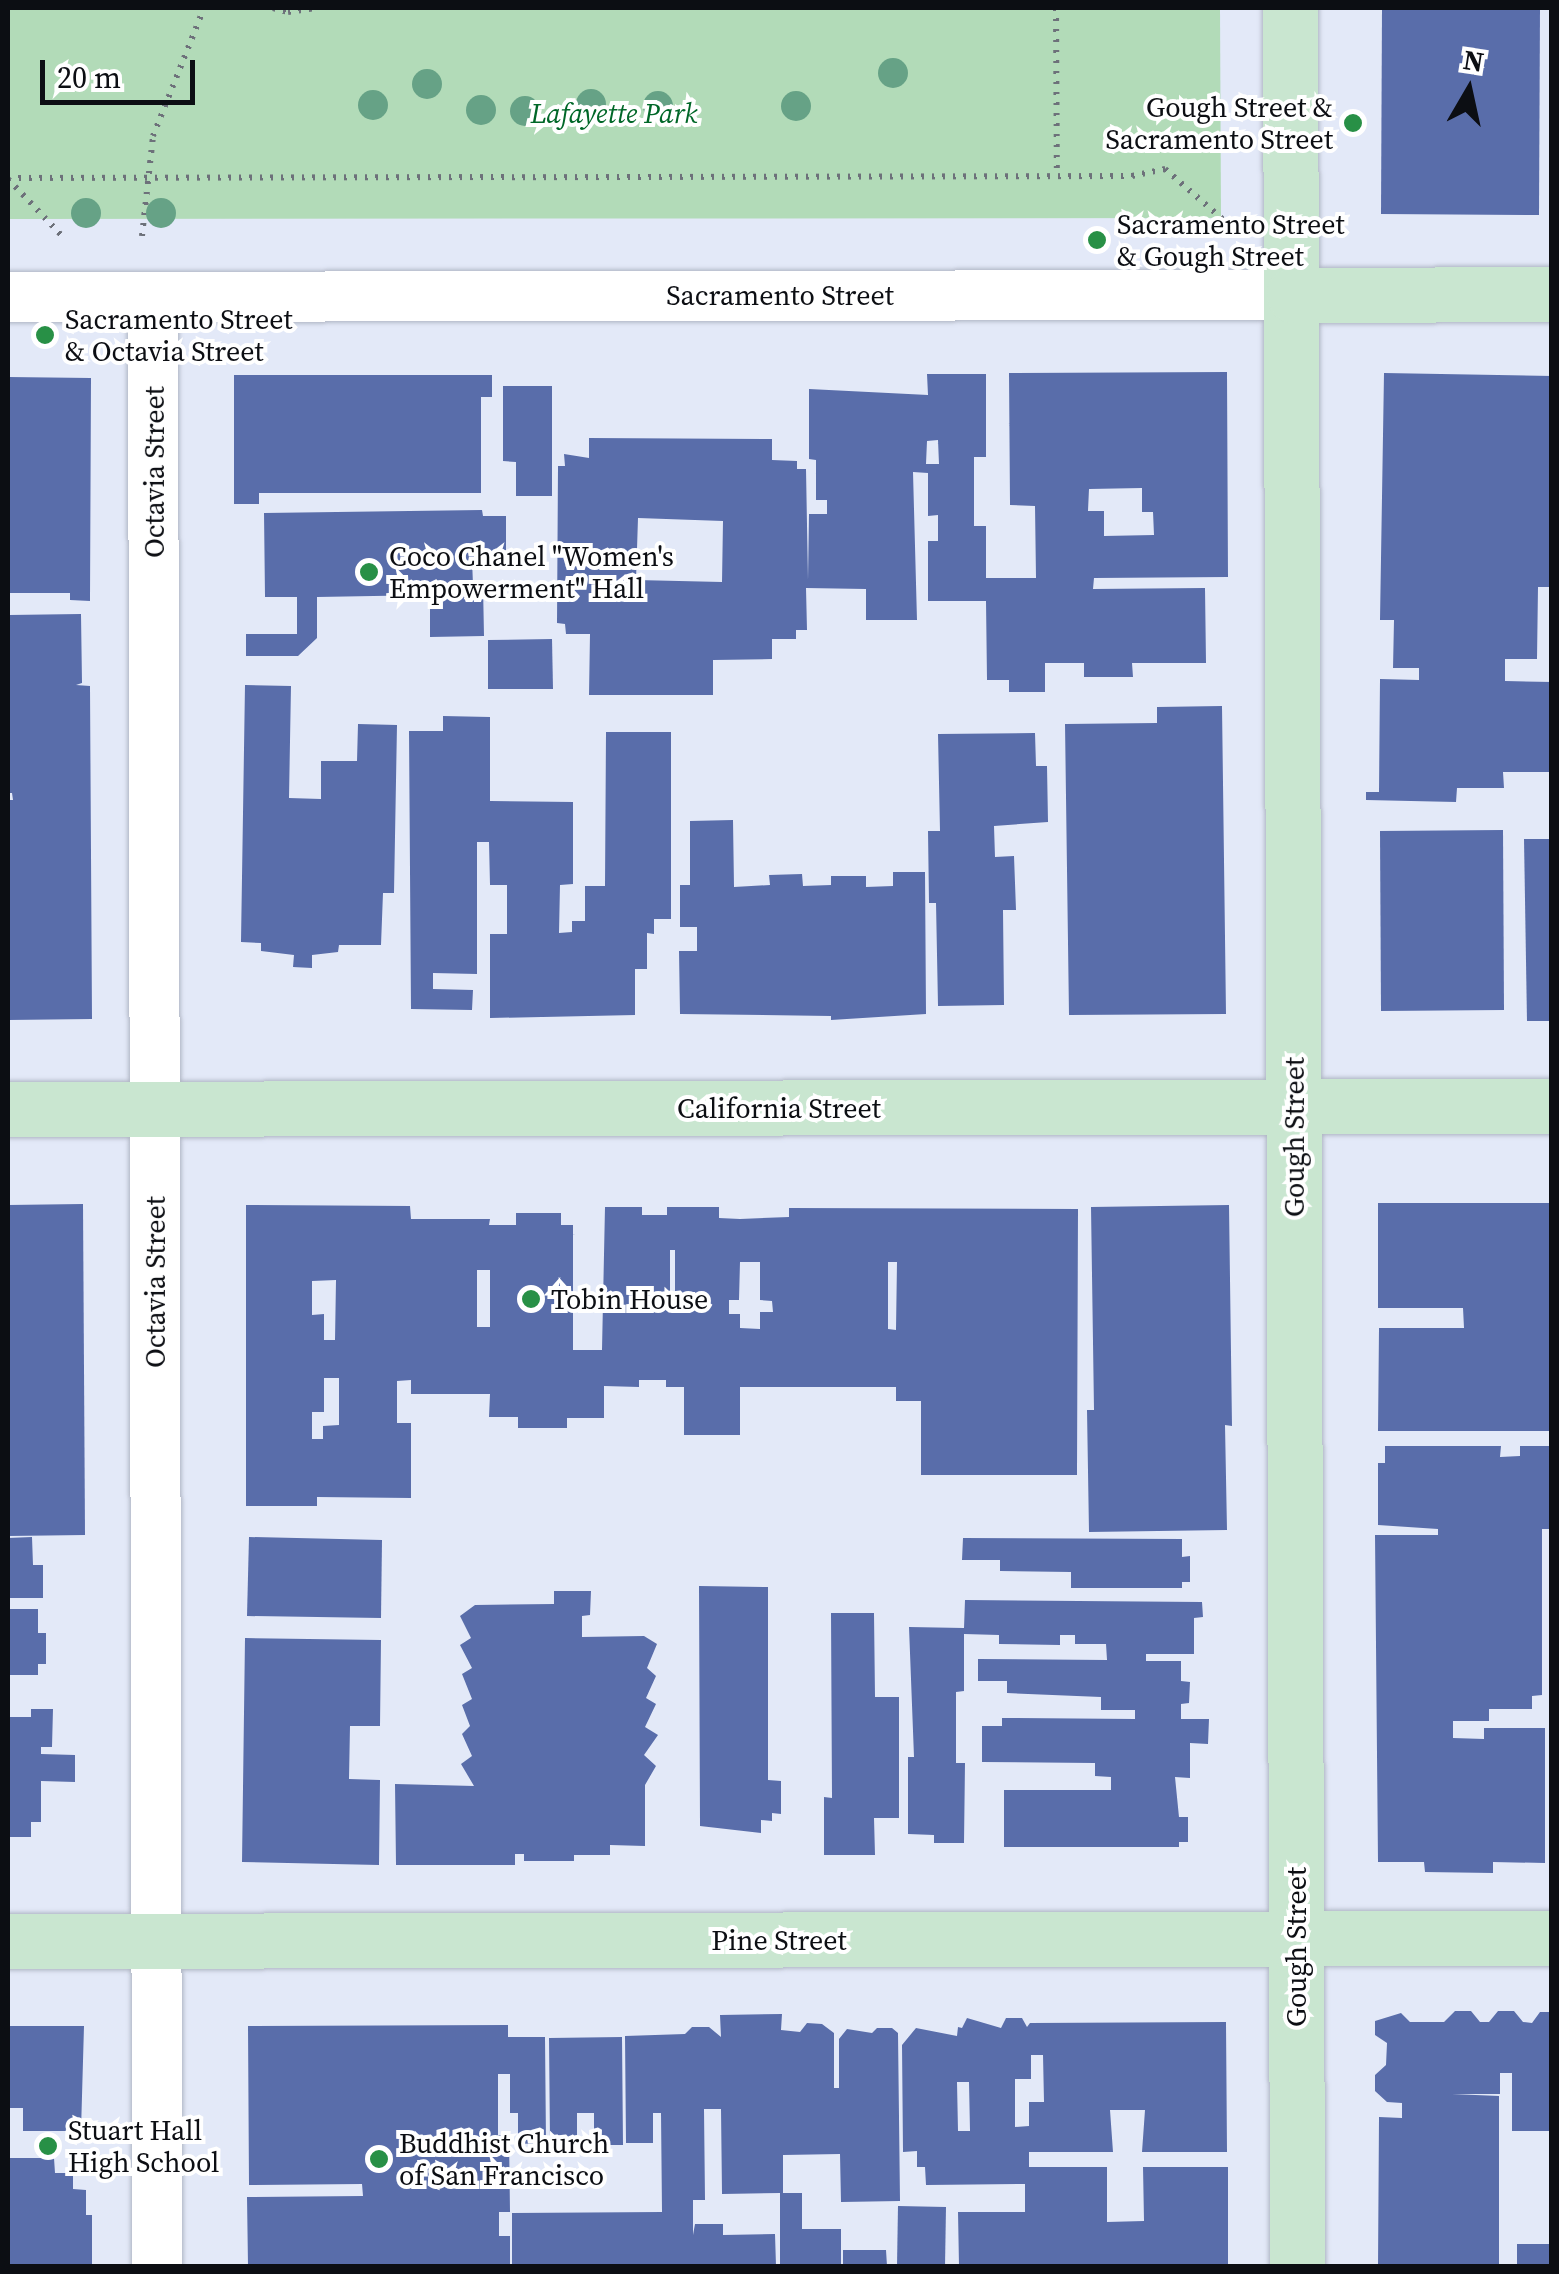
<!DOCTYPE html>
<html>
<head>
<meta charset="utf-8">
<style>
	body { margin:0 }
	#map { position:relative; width:1559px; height:2274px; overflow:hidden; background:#e3e9f8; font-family:"Source Serif 4",serif }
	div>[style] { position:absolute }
	.green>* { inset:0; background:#b2dbb8 }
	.building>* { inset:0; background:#596daa }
	.path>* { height:6px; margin-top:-3px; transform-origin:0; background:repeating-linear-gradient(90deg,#6d717a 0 2.5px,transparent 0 10.5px) }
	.roads { filter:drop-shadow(0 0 2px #b0b6c4) drop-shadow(0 0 2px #b0b6c4) }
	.street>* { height:50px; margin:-25px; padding:0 25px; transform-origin:25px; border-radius:25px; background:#fff }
	.secondary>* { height:55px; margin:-27.5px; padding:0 27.5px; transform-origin:27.5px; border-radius:27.5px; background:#c9e6d0 }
	.trees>* { width:30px; height:30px; margin:-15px; border-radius:50%; background:#66a286 }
	.dots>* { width:28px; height:28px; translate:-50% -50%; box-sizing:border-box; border:5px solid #fff; border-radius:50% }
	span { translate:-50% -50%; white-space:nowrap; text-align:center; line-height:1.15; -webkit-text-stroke:8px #fff; paint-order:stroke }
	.poi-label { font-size:28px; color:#0c0e13 }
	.right { translate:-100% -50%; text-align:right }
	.left { translate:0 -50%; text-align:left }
	.park-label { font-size:28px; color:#006728; font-style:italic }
	.street-label { font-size:28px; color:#0c0e13 }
	.frame { position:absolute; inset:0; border:10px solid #0c0e13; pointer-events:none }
	.north { position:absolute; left:1419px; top:40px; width:100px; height:100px; -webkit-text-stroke:8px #fff; paint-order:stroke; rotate:9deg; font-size:28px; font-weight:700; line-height:40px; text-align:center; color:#0c0e13 }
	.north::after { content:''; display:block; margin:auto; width:35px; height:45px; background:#0c0e13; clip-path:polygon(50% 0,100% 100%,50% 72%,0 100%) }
	.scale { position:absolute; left:40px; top:60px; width:155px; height:45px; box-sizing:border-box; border:5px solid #0c0e13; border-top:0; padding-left:12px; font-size:30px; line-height:35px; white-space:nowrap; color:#0c0e13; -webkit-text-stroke:8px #fff; paint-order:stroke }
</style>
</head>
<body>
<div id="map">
	<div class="green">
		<i style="clip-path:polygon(8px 8px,1220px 8px,1221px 218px,8px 219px)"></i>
	</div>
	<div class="building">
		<i style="clip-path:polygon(1382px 8px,1540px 8px,1539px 215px,1381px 214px)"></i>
		<i style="clip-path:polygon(evenodd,1227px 372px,1228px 577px,1094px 578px,1093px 589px,1205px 588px,1206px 663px,1132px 663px,1133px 677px,1084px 677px,1084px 663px,1045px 663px,1045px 692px,1009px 692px,1009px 680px,987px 680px,986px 601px,928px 601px,928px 541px,938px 541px,938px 515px,928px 516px,928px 473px,913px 472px,917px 620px,866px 620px,866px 589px,806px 588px,807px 630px,796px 630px,796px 639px,772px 639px,772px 659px,713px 660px,713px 695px,589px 695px,590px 634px,566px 634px,565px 624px,557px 623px,558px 466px,565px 466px,564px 454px,589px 458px,589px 438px,772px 439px,772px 460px,797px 461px,797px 469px,806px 469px,808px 580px,809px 514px,827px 514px,827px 500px,816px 500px,816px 460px,809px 459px,809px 389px,928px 395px,927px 374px,986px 374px,986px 457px,974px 457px,974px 526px,986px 526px,986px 578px,1036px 578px,1035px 506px,1010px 505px,1009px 373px,1227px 372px,938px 440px,939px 464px,926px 464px,927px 441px,938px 440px,1227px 372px,1142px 488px,1142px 512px,1153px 512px,1154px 535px,1104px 536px,1104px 511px,1088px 511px,1089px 489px,1142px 488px,1227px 372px,638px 518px,723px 521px,722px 582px,636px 580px,638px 518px)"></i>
		<i style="clip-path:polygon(1384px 373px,1552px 376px,1552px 587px,1538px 587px,1537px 659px,1505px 659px,1505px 681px,1552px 682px,1552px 772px,1503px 772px,1504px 788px,1457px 788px,1456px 802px,1366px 800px,1366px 792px,1379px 792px,1380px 679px,1419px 680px,1419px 668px,1393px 668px,1394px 620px,1380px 620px)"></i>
		<i style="clip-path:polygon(234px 375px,492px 375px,492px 397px,481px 397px,481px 493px,259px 493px,259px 504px,234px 504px)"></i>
		<i style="clip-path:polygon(8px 377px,91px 378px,90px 601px,70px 600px,70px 593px,8px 593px)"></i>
		<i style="clip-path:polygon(503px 386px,552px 386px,552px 496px,516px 496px,516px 462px,503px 461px)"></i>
		<i style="clip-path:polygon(482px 510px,483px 516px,506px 516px,506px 554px,472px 559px,473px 585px,483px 585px,484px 636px,430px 637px,430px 595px,317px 597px,317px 638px,298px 656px,246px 656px,246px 634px,297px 634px,297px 597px,265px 597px,264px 513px)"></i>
		<i style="clip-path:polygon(81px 614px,82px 683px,76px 685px,90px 686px,92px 1019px,8px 1020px,8px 800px,13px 800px,12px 793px,8px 793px,9px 615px)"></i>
		<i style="clip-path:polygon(552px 639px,553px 689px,488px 689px,488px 640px)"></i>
		<i style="clip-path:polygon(245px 685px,291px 686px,289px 798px,321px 799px,321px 761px,357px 761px,358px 724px,397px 725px,394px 893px,383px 893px,381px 945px,339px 945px,338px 952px,312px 955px,312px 968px,293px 967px,294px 955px,261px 951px,261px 943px,241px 942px)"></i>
		<i style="clip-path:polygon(1222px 706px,1226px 1014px,1069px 1015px,1065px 724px,1157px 723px,1157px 707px)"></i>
		<i style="clip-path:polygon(443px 716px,490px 717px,490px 801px,573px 802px,573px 884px,560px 885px,559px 933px,572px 932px,572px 921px,585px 921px,585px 886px,605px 886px,606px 732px,671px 732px,671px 919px,654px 919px,654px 934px,647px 933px,647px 969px,635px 969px,635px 1015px,490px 1018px,490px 934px,507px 934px,507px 885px,490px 885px,489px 842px,477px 842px,477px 974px,433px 973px,433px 989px,473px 990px,472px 1010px,411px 1009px,409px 731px,443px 731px)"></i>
		<i style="clip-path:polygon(1035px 733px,1036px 766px,1047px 766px,1048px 822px,994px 826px,995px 857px,1014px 856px,1016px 910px,1003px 910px,1004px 1005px,938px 1006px,936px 903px,929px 903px,928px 831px,940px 831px,938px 734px)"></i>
		<i style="clip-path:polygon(733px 820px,734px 887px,770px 885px,769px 875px,802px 874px,803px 886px,831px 885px,831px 876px,866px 876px,866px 887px,893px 886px,893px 872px,925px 872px,926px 1014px,831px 1020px,831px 1016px,680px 1014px,679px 951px,697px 951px,697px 927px,680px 927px,680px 885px,690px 885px,690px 821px)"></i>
		<i style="clip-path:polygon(1503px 830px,1504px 1010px,1381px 1011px,1380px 831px)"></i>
		<i style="clip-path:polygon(1524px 839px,1552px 839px,1552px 1021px,1527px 1021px)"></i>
		<i style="clip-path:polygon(1378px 1203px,1552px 1203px,1552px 1431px,1378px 1431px,1379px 1328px,1464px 1328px,1463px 1308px,1378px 1308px)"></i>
		<i style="clip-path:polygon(83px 1204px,85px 1535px,8px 1536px,8px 1205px)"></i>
		<i style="clip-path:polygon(evenodd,246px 1205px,410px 1206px,411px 1219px,490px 1219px,489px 1225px,516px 1225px,516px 1213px,561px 1213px,561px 1225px,573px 1225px,573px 1350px,602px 1350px,605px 1207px,642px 1207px,642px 1215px,667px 1215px,667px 1207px,719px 1207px,719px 1218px,740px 1219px,789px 1217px,789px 1208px,1078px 1209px,1077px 1475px,921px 1475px,921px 1401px,896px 1401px,896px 1387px,740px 1387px,740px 1435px,684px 1435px,684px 1387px,666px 1387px,666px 1380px,639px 1380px,639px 1387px,604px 1386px,604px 1418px,567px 1418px,567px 1428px,518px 1428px,518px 1417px,489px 1417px,490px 1394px,411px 1394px,411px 1380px,397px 1381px,397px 1423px,411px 1423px,411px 1498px,317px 1497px,317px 1506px,246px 1506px,246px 1205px,670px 1250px,675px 1250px,675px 1306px,670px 1306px,670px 1250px,246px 1205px,740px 1262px,760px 1262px,760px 1300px,772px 1301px,773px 1312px,760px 1312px,760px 1329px,740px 1328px,740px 1314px,729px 1314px,729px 1300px,739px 1300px,740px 1262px,246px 1205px,888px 1262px,897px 1262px,896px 1330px,888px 1329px,888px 1262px,246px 1205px,477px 1270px,490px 1270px,490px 1327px,477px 1327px,477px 1270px,246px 1205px,336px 1280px,335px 1340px,324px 1340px,324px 1314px,312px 1315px,312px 1281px,336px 1280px,246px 1205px,324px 1378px,339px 1378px,339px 1425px,323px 1426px,323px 1439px,312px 1439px,312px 1412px,324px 1412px,324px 1378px)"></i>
		<i style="clip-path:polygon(1229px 1205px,1232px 1426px,1225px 1425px,1227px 1530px,1089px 1532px,1087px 1410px,1094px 1410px,1091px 1207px)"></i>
		<i style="clip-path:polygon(1385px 1446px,1501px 1446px,1500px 1457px,1520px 1456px,1520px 1446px,1552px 1446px,1552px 1529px,1542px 1529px,1542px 1695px,1532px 1696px,1532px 1709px,1489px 1709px,1489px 1721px,1453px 1721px,1453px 1738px,1484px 1739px,1484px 1728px,1545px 1728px,1545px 1863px,1493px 1862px,1493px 1873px,1425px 1872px,1424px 1862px,1378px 1862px,1375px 1535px,1438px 1535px,1438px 1529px,1378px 1525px,1378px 1463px,1385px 1463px)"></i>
		<i style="clip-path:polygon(32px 1537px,33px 1565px,43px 1565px,43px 1598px,8px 1598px,8px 1538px)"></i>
		<i style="clip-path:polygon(249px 1537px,382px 1540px,381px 1618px,247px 1616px)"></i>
		<i style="clip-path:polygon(963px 1538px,1182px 1539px,1182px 1557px,1190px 1556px,1190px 1582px,1182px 1582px,1182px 1588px,1071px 1588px,1071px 1572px,1000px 1571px,1000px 1560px,962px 1560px)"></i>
		<i style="clip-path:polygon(699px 1586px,768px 1587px,768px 1780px,781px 1781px,781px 1814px,772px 1813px,772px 1821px,761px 1820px,761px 1833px,700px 1826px)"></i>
		<i style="clip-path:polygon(554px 1591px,591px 1591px,590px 1615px,582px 1616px,582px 1637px,644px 1636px,657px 1644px,647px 1668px,656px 1676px,646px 1698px,656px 1704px,645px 1727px,658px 1735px,644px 1755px,656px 1766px,645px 1785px,645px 1846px,610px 1845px,610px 1855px,574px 1855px,574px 1861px,524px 1861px,524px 1854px,515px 1854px,515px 1865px,396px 1865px,395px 1784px,474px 1786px,461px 1764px,472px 1756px,462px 1734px,470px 1726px,462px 1705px,472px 1699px,462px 1674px,472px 1668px,460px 1645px,471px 1638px,460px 1616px,475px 1605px,554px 1604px)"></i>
		<i style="clip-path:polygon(965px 1600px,1202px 1602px,1203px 1617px,1194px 1618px,1194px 1654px,1146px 1654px,1146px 1661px,1181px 1661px,1181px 1681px,1190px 1682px,1189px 1703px,1181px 1704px,1181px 1719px,1209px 1719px,1208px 1744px,1190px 1743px,1190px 1778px,1175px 1777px,1179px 1817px,1188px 1817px,1188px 1842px,1179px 1842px,1179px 1847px,1004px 1847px,1004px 1790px,1111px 1790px,1111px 1777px,1095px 1776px,1095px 1763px,982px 1762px,982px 1726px,1002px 1726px,1002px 1718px,1135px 1719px,1135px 1710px,1101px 1710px,1101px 1697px,1007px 1693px,1007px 1681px,978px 1681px,978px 1659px,1107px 1660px,1106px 1644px,1075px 1644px,1075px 1635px,1060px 1635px,1060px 1645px,999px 1644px,999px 1635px,964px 1634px,964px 1691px,956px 1692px,956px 1763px,965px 1763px,964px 1843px,934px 1843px,934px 1835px,908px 1834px,908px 1757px,914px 1757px,909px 1627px,964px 1628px)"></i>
		<i style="clip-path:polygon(8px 1609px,38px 1609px,38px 1633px,46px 1633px,46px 1664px,38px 1664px,38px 1675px,8px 1675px)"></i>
		<i style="clip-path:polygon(831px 1613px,874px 1613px,875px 1697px,899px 1697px,899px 1818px,874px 1818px,875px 1855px,824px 1855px,824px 1797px,832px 1798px)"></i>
		<i style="clip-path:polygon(245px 1638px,381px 1640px,380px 1726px,350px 1726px,349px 1779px,380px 1780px,379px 1865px,242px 1862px)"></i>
		<i style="clip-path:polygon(31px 1709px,53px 1709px,52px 1747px,41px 1747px,41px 1754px,75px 1755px,75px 1782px,41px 1781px,41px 1822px,31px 1822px,31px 1837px,8px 1837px,8px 1717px,31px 1717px)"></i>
		<i style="clip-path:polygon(1455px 2011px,1471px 2011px,1480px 2022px,1489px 2022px,1498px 2011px,1514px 2011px,1523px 2022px,1532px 2023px,1540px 2012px,1552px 2012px,1552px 2131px,1512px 2131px,1512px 2073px,1500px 2073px,1500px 2094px,1452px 2094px,1499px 2096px,1499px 2266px,1378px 2266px,1379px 2117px,1402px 2118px,1402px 2103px,1387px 2102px,1375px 2091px,1375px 2075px,1386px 2065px,1387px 2043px,1375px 2035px,1375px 2021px,1401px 2013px,1410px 2022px,1444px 2022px)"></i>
		<i style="clip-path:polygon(782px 2014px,781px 2030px,800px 2032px,807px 2023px,822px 2024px,834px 2033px,834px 2088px,839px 2088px,839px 2039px,847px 2029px,872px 2033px,877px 2028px,892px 2028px,898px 2033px,900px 2201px,841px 2202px,840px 2154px,783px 2155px,783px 2193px,802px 2193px,802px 2229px,841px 2229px,841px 2266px,780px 2266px,780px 2193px,722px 2194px,721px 2109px,704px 2109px,705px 2200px,693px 2200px,693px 2235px,695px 2224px,723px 2224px,723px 2235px,775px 2234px,776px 2266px,512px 2266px,512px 2213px,662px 2212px,661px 2113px,653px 2113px,653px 2143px,626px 2143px,625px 2036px,685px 2034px,692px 2027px,709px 2027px,721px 2037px,720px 2015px)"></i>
		<i style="clip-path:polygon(evenodd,967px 2018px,1001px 2028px,1006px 2018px,1022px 2018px,1027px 2027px,1030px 2023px,1226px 2022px,1227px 2152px,1142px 2152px,1145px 2110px,1110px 2110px,1113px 2152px,1029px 2152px,1029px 2167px,1107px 2167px,1107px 2222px,1144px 2221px,1143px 2167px,1228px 2167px,1228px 2266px,959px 2266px,958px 2212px,1025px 2212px,1025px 2184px,926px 2185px,925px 2167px,917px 2167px,917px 2151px,903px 2152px,902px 2045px,916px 2028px,957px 2036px,958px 2027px,962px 2028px,967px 2018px,1031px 2055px,1043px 2055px,1044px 2102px,1029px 2102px,1029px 2126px,1015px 2127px,1015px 2079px,1031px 2079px,1031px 2055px,967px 2018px,957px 2082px,969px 2082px,970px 2131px,958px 2131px,957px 2082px)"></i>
		<i style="clip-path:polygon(508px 2025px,508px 2037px,545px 2037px,546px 2143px,518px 2144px,518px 2113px,510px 2113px,510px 2074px,498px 2074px,498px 2135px,509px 2135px,510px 2212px,499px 2212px,499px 2236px,510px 2236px,510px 2266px,248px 2266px,247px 2197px,363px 2196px,362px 2184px,249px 2185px,248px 2026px)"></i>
		<i style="clip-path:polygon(8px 2026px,84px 2026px,81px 2131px,23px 2131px,23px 2108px,8px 2108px)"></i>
		<i style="clip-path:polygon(622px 2037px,623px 2145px,594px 2145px,594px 2113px,577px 2113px,577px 2142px,550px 2142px,549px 2038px)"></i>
		<i style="clip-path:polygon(8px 2158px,54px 2158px,55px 2173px,73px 2173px,73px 2189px,86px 2190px,86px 2215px,92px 2215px,92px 2265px,8px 2266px)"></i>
		<i style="clip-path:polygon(898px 2206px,946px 2207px,945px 2266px,897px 2266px)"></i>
		<i style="clip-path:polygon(1517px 2244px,1552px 2244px,1552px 2266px,1517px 2266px)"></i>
		<i style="clip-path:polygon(843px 2250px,886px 2250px,887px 2266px,843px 2266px)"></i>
	</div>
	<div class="path">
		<i style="left:273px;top:8px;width:16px;rotate:15deg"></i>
		<i style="left:288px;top:12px;width:28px;rotate:-8deg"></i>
		<i style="left:1056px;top:8px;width:168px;rotate:89.7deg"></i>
		<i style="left:8px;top:178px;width:1124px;rotate:-0.1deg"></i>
		<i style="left:1132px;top:176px;width:34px;rotate:-12deg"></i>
		<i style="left:1165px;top:169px;width:94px;rotate:41.1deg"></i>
		<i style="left:8px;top:179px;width:79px;rotate:46.5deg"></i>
		<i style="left:142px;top:236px;width:101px;rotate:-83.7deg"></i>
		<i style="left:153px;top:136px;width:138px;rotate:-68.3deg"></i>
	</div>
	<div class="roads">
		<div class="street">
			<i style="left:8px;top:297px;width:1286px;rotate:-0.09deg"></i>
			<i style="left:153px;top:297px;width:1969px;rotate:89.88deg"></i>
		</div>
		<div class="secondary">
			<i style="left:1290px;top:8px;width:2258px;rotate:89.82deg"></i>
			<i style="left:1294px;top:295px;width:258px;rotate:-0.2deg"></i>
			<i style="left:8px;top:1109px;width:1544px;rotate:-0.11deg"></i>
			<i style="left:8px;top:1941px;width:1544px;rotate:-0.11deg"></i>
		</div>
	</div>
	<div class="trees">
		<i style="left:893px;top:73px"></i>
		<i style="left:427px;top:84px"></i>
		<i style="left:591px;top:104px"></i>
		<i style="left:373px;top:105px"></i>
		<i style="left:658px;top:106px"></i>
		<i style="left:796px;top:106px"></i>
		<i style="left:481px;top:110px"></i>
		<i style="left:525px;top:111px"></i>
		<i style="left:86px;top:213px"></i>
		<i style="left:161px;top:213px"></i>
	</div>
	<div class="dots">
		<i style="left:1353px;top:123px;background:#289046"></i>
		<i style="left:1097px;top:240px;background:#289046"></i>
		<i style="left:45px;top:335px;background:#289046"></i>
		<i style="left:369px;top:572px;background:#289046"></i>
		<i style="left:531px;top:1299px;background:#289046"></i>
		<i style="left:48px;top:2146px;background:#289046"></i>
		<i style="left:379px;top:2159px;background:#289046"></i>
	</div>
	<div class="poi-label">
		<span class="right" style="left:1333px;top:123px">Gough Street &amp;<br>Sacramento Street</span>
		<span class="left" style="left:1117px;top:240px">Sacramento Street<br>&amp; Gough Street</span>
		<span class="left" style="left:65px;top:335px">Sacramento Street<br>&amp; Octavia Street</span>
		<span class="left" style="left:389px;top:572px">Coco Chanel "Women's<br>Empowerment" Hall</span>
		<span class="left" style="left:551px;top:1299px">Tobin House</span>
		<span class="left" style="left:68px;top:2146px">Stuart Hall<br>High School</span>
		<span class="left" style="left:399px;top:2159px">Buddhist Church<br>of San Francisco</span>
	</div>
	<div class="park-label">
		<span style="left:614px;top:113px">Lafayette Park</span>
	</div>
	<div class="street-label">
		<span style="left:780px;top:295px">Sacramento Street</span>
		<span style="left:154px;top:472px;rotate:-90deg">Octavia Street</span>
		<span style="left:779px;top:1108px">California Street</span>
		<span style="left:1294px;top:1137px;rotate:-90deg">Gough Street</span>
		<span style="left:155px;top:1282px;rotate:-90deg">Octavia Street</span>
		<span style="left:779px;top:1940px">Pine Street</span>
		<span style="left:1296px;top:1947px;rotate:-90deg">Gough Street</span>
	</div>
	<div class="frame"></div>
	<div class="north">N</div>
	<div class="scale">20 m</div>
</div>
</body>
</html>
